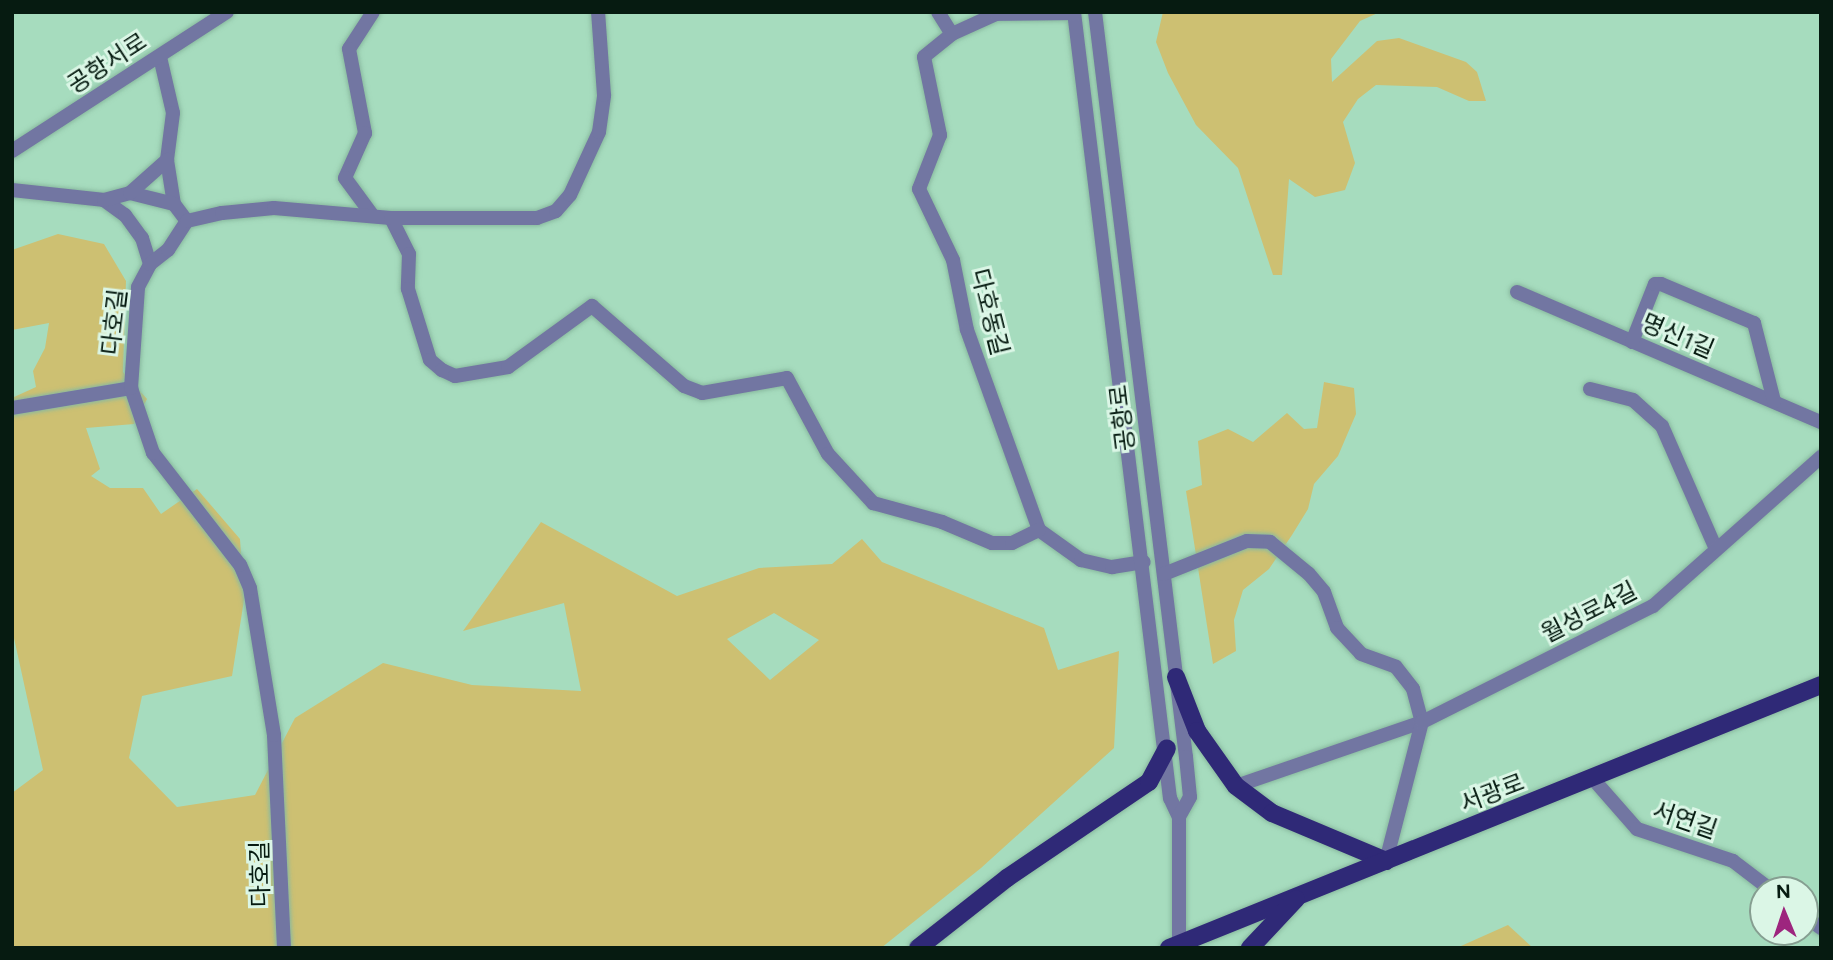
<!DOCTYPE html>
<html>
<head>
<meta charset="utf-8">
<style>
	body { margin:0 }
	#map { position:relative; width:1833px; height:960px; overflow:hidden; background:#a6dcbe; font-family:Figtree,"Noto Sans KR",sans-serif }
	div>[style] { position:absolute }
	.green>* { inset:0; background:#cdc072 }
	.roads { filter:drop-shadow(0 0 2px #89b99f) drop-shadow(0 0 2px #89b99f) }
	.minor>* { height:14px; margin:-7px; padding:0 7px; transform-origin:7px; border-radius:7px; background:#7276a2 }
	.major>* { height:18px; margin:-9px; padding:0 9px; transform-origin:9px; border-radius:9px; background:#2f2977 }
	span { translate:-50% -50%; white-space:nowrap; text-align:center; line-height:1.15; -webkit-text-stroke:6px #dbf6e6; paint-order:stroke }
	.street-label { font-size:24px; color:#061b11 }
	.frame { position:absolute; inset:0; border:14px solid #061b11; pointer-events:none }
	.north { position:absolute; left:1749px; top:876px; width:70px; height:70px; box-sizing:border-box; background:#dbf6e6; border:2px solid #869e91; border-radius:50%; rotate:358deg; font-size:19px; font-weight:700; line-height:28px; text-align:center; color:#061b11 }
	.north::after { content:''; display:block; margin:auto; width:24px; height:32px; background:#9d257e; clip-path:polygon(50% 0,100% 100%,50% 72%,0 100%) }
</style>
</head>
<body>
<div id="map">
	<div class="green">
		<i style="clip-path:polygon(1163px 12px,1380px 12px,1360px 21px,1331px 59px,1332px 82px,1377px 41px,1399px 38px,1466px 62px,1477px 72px,1486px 101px,1469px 101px,1437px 87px,1376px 85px,1358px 99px,1343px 122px,1355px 163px,1345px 190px,1315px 197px,1289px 179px,1282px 275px,1273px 275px,1238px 168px,1196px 125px,1168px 73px,1156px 42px)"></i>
		<i style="clip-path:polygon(evenodd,58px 234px,104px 244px,126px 281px,123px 372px,147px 399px,134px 424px,86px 428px,100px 469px,91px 476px,110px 488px,143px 488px,161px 514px,197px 489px,240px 539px,244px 600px,232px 676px,142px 696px,129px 758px,177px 807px,255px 795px,295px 718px,383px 663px,472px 685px,581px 691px,564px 603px,463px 631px,541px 522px,677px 596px,759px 568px,832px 564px,862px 539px,882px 562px,1044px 628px,1058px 670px,1119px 651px,1114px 748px,981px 868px,881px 948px,12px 948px,12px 793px,43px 770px,12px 629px,12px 398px,36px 387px,33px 371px,45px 348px,49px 323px,12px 330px,12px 250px,58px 234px,774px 613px,819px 640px,770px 680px,727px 639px,774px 613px)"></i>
		<i style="clip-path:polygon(1324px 382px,1354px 388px,1356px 414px,1338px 456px,1314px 484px,1308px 509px,1292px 535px,1269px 569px,1243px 590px,1234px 620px,1236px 651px,1213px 664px,1186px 491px,1202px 485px,1198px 441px,1228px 429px,1253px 442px,1287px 413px,1304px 429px,1317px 428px)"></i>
		<i style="clip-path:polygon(1508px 925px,1533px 948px,1461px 946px)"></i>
	</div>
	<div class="roads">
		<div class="minor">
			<i style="left:373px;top:12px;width:44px;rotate:123deg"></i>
			<i style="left:349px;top:49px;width:86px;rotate:79.2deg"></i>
			<i style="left:365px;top:133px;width:49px;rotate:114deg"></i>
			<i style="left:345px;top:178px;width:47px;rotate:53.6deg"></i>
			<i style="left:938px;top:12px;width:26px;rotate:58deg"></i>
			<i style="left:952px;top:34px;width:36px;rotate:141deg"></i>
			<i style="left:924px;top:57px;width:80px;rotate:78.4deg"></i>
			<i style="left:940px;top:135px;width:58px;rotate:111.3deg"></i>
			<i style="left:919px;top:189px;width:79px;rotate:64.4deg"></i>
			<i style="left:953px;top:260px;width:71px;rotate:78.7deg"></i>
			<i style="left:967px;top:330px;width:213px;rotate:70.2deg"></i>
			<i style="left:1039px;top:530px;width:52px;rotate:35.5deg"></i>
			<i style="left:1081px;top:560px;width:32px;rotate:13deg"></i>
			<i style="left:1112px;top:567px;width:32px;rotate:-9deg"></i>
			<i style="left:1074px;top:12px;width:792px;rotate:83.04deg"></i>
			<i style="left:1170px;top:798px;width:21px;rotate:65deg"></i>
			<i style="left:1179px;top:817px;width:131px;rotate:90deg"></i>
			<i style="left:1095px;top:12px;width:751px;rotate:83.04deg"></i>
			<i style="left:1186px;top:757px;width:40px;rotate:84.3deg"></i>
			<i style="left:1190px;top:797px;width:23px;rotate:119deg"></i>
			<i style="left:952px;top:34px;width:48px;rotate:-24.4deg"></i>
			<i style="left:996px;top:14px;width:78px;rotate:-0.7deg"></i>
			<i style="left:160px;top:57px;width:57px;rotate:76.9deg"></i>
			<i style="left:173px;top:113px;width:47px;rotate:97.3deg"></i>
			<i style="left:167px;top:160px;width:45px;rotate:81deg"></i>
			<i style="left:174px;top:204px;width:21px;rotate:53deg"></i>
			<i style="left:12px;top:151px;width:256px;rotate:-32.9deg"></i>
			<i style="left:12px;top:190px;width:93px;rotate:6.2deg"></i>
			<i style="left:104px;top:200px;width:26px;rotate:36deg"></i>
			<i style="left:125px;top:215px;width:29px;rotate:54deg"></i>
			<i style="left:142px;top:238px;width:27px;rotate:73deg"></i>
			<i style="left:130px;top:193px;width:45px;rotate:14deg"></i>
			<i style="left:104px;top:200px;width:27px;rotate:-15deg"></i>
			<i style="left:130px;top:193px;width:50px;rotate:-41.7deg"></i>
			<i style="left:391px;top:218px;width:40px;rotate:63.4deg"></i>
			<i style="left:409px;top:254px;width:35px;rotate:92deg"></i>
			<i style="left:408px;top:289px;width:74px;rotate:72.8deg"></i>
			<i style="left:430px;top:360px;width:16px;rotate:40deg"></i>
			<i style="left:442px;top:370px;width:14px;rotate:25deg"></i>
			<i style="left:455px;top:376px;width:54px;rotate:-9.6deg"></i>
			<i style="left:508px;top:367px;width:104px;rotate:-36deg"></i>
			<i style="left:592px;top:306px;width:122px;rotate:41deg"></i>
			<i style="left:684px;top:386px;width:19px;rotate:21deg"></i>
			<i style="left:702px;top:393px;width:86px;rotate:-10deg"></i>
			<i style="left:787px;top:378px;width:86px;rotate:61.7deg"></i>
			<i style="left:828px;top:454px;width:67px;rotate:47.4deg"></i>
			<i style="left:873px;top:503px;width:72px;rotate:15.4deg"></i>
			<i style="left:942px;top:522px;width:54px;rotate:22.8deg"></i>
			<i style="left:992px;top:543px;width:20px"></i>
			<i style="left:1012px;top:543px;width:30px;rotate:-26deg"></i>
			<i style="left:1517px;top:292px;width:331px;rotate:23.2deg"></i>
			<i style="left:1632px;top:342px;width:62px;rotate:-68.4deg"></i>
			<i style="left:1655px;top:284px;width:6px"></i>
			<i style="left:1661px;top:284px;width:101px;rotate:22.8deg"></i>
			<i style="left:1754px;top:323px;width:81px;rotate:75.6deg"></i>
			<i style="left:1590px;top:389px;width:44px;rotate:14.3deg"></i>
			<i style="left:1633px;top:400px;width:39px;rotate:42deg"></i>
			<i style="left:1662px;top:426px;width:134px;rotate:66.3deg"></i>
			<i style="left:12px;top:408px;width:121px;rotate:-9.5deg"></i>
			<i style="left:1164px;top:574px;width:89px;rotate:-21.7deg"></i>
			<i style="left:1247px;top:541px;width:23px;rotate:2deg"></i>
			<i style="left:1270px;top:542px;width:50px;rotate:39.4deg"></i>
			<i style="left:1309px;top:574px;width:23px;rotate:50deg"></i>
			<i style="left:1324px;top:592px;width:38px;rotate:70deg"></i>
			<i style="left:1337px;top:628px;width:35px;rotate:47deg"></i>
			<i style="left:1361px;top:654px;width:37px;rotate:20deg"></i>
			<i style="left:1396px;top:667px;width:28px;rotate:52deg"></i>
			<i style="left:1413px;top:689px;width:34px;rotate:75deg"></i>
			<i style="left:1422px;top:722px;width:197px;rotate:161deg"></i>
			<i style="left:1594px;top:780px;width:65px;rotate:48.7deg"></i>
			<i style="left:1637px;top:829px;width:101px;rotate:18.4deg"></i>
			<i style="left:1733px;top:861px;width:48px;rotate:37.3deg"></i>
			<i style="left:1386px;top:861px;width:144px;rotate:-75.5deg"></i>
			<i style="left:1422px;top:722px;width:258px;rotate:-26.7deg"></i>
			<i style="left:1653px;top:606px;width:225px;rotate:-41.6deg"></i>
			<i style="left:1805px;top:916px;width:20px;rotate:37deg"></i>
			<i style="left:284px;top:948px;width:213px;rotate:-92.7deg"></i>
			<i style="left:274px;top:735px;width:149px;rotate:-99.3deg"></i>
			<i style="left:250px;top:588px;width:25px;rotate:-113deg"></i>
			<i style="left:240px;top:565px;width:142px;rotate:-127.8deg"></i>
			<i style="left:153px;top:453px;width:69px;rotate:-108.7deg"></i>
			<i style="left:131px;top:388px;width:101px;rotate:-86deg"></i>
			<i style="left:138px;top:287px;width:26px;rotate:-62deg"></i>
			<i style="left:150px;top:264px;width:23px;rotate:-38deg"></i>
			<i style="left:168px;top:250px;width:35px;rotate:-57deg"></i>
			<i style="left:187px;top:221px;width:36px;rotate:-13deg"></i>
			<i style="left:222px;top:213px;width:52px;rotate:-5.5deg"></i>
			<i style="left:274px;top:208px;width:117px;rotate:4.9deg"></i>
			<i style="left:391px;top:218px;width:146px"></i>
			<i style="left:537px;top:218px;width:20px;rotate:-20deg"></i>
			<i style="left:556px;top:211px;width:21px;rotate:-49deg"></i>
			<i style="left:570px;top:195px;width:69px;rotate:-65.3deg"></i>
			<i style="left:599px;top:132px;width:37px;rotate:-82deg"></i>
			<i style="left:604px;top:95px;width:83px;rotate:-94.1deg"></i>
		</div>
		<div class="major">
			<i style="left:1176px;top:677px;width:58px;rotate:68.7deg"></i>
			<i style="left:1197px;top:731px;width:67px;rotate:54.7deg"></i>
			<i style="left:1236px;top:786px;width:45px;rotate:36.9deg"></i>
			<i style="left:1272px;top:813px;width:124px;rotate:22.8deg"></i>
			<i style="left:918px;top:948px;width:113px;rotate:-38.2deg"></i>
			<i style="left:1007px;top:878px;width:171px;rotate:-34.1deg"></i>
			<i style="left:1149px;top:782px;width:38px;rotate:-62deg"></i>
			<i style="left:1169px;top:948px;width:703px;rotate:-21.97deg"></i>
			<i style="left:1250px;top:948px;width:67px;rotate:-46.8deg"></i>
		</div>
	</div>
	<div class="street-label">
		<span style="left:107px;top:63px;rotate:-33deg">공항서로</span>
		<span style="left:990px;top:312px;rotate:76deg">다호동길</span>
		<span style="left:114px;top:322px;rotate:-83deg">다호길</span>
		<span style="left:1678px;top:336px;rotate:23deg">명신1길</span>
		<span style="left:1122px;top:418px;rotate:-97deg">공항로</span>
		<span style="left:1589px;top:612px;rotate:-27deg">월성로4길</span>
		<span style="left:1492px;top:793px;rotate:-21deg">서광로</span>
		<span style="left:1685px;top:820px;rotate:19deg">서연길</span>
		<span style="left:260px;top:874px;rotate:-91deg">다호길</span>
	</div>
	<div class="frame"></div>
	<div class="north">N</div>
</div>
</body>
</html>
